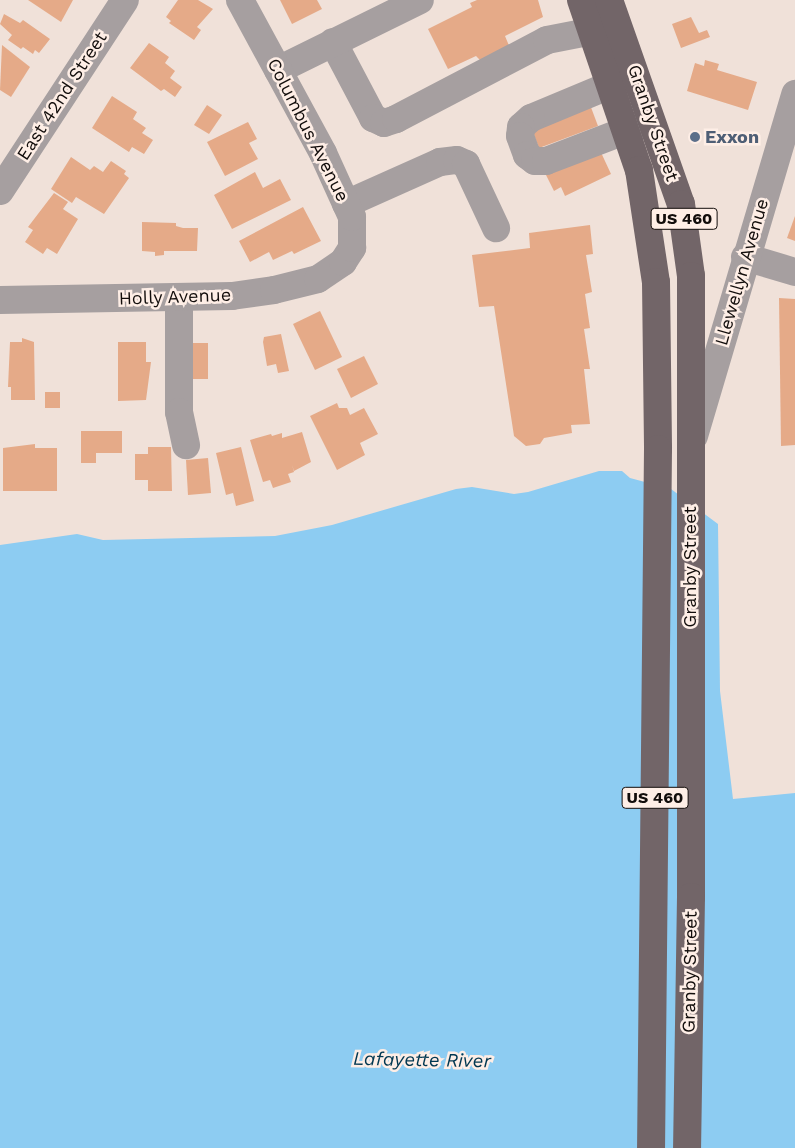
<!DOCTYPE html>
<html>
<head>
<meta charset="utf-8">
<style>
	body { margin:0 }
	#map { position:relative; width:795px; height:1148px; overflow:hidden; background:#f0e1d9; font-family:"Work Sans",sans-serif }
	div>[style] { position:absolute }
	.water>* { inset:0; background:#8dccf2 }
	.building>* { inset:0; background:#e5aa88 }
	.minor>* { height:28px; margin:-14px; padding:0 14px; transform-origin:14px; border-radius:14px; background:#a69fa0 }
	.major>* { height:28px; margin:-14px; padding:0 14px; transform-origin:14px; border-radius:14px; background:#726568 }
	.dots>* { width:14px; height:14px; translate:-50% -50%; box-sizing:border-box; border:2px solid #feeee6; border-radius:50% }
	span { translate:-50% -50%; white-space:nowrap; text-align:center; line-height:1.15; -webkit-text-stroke:5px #feeee6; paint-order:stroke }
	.shield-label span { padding:1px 4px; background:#feeee6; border:1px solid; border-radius:4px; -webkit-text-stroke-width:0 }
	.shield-label { font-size:16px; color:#120d0b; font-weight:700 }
	.street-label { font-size:18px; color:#120d0b }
	.service-label { font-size:18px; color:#4e5e75; font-weight:700 }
	.left { translate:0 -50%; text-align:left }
	.water-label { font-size:19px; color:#003751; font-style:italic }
</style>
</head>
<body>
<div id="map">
	<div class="water">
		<i style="clip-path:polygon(599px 471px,622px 471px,630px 478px,671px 489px,718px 524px,720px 691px,733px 799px,795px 793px,795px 1148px,0 1148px,0 545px,77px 534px,103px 540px,275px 536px,332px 525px,456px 489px,472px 487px,514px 494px,528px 492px)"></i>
	</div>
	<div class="building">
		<i style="clip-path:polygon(28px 0,73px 0,61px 22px)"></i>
		<i style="clip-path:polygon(178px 0,198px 0,213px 9px,197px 27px,201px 30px,194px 40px,169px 23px,171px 21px,166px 17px)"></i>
		<i style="clip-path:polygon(280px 0,317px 0,322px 9px,292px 24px)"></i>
		<i style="clip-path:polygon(477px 0,538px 0,543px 17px,505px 36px,510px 48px,482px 62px,476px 56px,448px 69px,428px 29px,472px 7px,470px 3px)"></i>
		<i style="clip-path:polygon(4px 14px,20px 23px,23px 20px,50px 39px,39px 53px,35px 50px,33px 54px,23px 47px,21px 49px,8px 40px,12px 35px,0 24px)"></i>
		<i style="clip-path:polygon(691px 17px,699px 33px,707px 30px,710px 37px,681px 48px,672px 24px)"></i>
		<i style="clip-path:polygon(149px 43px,169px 57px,165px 63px,175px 71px,170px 78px,182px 87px,175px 97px,164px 89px,161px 91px,130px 68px)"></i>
		<i style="clip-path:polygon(2px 45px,30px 67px,11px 97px,0 90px)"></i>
		<i style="clip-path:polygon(705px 60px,719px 64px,717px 70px,757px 82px,748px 110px,687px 91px,695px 63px,704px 66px)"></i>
		<i style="clip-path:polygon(112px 96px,137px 112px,133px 119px,146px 128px,142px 133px,153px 140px,144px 154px,132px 147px,129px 152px,92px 128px)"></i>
		<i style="clip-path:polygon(589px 102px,598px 126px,539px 148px,531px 127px)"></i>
		<i style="clip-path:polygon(207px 105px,222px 115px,209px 134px,194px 125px)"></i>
		<i style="clip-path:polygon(248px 122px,257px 139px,249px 143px,258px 159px,225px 176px,207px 142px)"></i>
		<i style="clip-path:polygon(598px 146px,611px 174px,565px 196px,561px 187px,554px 191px,544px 171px)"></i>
		<i style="clip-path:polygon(71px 157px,90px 170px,94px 166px,103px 172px,111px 161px,126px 171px,124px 174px,129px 178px,104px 214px,76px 197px,72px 203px,51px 189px)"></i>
		<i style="clip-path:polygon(255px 172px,263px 188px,280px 179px,291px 200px,232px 229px,214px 195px)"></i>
		<i style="clip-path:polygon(54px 193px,68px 202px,63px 209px,78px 219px,57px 254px,47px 248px,43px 254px,25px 242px,33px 230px,28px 227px)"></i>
		<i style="clip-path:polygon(303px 207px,321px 241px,294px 254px,292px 251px,273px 260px,269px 252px,250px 262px,239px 241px)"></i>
		<i style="clip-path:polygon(795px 216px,795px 241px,787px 238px)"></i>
		<i style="clip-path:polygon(142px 222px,176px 223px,176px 226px,183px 228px,198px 228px,197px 251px,164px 251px,164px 255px,155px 256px,155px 252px,142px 251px)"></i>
		<i style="clip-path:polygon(590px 225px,593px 254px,586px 255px,592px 292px,585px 294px,590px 328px,584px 329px,590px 369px,584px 369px,590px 424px,571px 425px,572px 433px,544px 438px,540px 444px,526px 446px,514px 436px,494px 306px,479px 307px,472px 255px,530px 248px,529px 233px)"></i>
		<i style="clip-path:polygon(779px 298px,795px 299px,795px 445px,781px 446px)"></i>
		<i style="clip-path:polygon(320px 311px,342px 357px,315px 370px,293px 324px)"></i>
		<i style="clip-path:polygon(281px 334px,289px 371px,278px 373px,276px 364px,267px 366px,263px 342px,264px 337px)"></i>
		<i style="clip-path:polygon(22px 338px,34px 342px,35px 400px,11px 400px,11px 387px,8px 387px,10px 342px,22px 342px)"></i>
		<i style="clip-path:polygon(118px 342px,146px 342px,146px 362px,151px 362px,146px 400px,118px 401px)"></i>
		<i style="clip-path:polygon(184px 343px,208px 343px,208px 379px,185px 379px)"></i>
		<i style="clip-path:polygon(364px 356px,378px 384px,351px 398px,337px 369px)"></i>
		<i style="clip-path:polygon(45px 392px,60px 392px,60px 408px,45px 408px)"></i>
		<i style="clip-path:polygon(337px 403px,339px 408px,347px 408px,350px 415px,364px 408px,378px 434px,360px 443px,365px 455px,337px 470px,310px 416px)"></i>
		<i style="clip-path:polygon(81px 431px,122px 431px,122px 453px,96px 453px,96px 463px,81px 463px)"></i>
		<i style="clip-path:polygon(302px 432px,311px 462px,294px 471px,292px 465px,294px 472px,288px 474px,291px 482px,273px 488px,270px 480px,263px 482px,250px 440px,271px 434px,272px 436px,282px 433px,282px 438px)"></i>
		<i style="clip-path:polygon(35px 444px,35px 448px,57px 448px,57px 491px,3px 491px,3px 448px)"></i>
		<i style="clip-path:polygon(148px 447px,171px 447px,172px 491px,148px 491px,148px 480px,135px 480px,135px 454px,148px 454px)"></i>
		<i style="clip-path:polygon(241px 447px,254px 501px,236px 506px,233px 493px,226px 495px,216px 453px)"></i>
		<i style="clip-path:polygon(208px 458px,211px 493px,188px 495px,186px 460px)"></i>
	</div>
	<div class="minor">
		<i style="left:333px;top:42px;width:86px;rotate:62.2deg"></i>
		<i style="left:373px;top:118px;width:12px;rotate:24deg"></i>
		<i style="left:384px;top:123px;width:13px;rotate:-18deg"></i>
		<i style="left:396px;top:119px;width:170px;rotate:-27.6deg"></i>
		<i style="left:547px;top:40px;width:47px;rotate:-11.1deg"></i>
		<i style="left:278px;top:70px;width:158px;rotate:-26.2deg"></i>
		<i style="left:632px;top:76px;width:109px;rotate:157.4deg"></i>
		<i style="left:531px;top:118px;width:13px;rotate:138deg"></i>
		<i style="left:521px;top:127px;width:9px;rotate:96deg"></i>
		<i style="left:520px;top:136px;width:20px;rotate:70deg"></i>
		<i style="left:527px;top:155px;width:10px;rotate:37deg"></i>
		<i style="left:535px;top:161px;width:11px"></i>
		<i style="left:546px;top:161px;width:109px;rotate:-20.9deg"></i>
		<i style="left:0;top:191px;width:228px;rotate:-56.8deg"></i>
		<i style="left:346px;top:204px;width:103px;rotate:-24.1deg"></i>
		<i style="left:440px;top:162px;width:17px;rotate:-7deg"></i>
		<i style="left:457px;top:160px;width:10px;rotate:24deg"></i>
		<i style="left:466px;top:164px;width:71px;rotate:64.9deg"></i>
		<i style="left:745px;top:257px;width:52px;rotate:16.7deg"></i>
		<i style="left:179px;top:298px;width:114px;rotate:90deg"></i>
		<i style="left:179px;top:412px;width:34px;rotate:78deg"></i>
		<i style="left:0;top:300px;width:232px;rotate:-1deg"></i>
		<i style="left:232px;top:296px;width:42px;rotate:-8.1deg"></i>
		<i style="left:274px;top:290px;width:45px;rotate:-14deg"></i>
		<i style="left:318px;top:279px;width:30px;rotate:-34deg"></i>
		<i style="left:343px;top:262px;width:17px;rotate:-57deg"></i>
		<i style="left:352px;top:248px;width:31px;rotate:-90deg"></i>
		<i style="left:352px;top:217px;width:70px;rotate:-114.4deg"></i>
		<i style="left:323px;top:153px;width:174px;rotate:-118.5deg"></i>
		<i style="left:694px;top:436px;width:357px;rotate:-73.5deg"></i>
	</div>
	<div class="major">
		<i style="left:581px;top:0;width:180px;rotate:71.2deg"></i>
		<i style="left:639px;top:170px;width:113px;rotate:81.4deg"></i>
		<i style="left:656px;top:282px;width:167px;rotate:89.3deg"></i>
		<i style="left:658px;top:449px;width:699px;rotate:90.57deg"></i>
		<i style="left:609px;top:0;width:216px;rotate:70.6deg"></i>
		<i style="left:681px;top:204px;width:73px;rotate:82.1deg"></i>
		<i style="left:691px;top:276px;width:621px;rotate:90deg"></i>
		<i style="left:691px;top:897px;width:251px;rotate:90.9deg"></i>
	</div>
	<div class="dots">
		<i style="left:695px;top:137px;background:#5c6f8a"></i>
	</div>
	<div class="shield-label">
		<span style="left:684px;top:219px">US 460</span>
		<span style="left:655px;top:798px">US 460</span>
	</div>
	<div class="street-label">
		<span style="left:62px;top:96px;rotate:-57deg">East 42nd Street</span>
		<span style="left:653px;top:123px;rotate:71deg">Granby Street</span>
		<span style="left:308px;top:130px;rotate:63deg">Columbus Avenue</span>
		<span style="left:742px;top:272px;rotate:-74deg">Llewellyn Avenue</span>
		<span style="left:175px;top:297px;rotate:-2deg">Holly Avenue</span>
		<span style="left:690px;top:567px;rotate:-90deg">Granby Street</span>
		<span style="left:690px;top:972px;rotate:-89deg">Granby Street</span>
	</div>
	<div class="service-label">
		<span class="left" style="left:705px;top:137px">Exxon</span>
	</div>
	<div class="water-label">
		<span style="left:422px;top:1060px;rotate:1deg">Lafayette River</span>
	</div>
</div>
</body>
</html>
